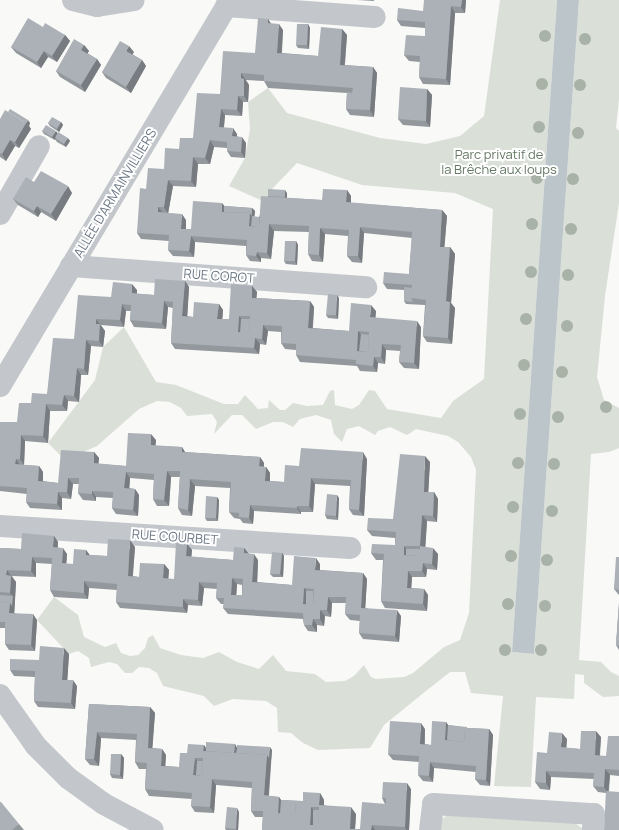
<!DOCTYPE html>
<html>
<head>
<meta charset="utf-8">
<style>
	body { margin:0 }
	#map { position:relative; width:619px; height:830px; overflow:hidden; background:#f9f9f7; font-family:Manrope,sans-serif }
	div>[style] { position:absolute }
	.green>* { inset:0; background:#dadfd8 }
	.water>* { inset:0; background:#bcc5ca }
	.minor>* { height:22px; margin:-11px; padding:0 11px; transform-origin:11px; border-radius:11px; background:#c3c6ca }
	.trees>* { width:12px; height:12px; margin:-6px; border-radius:50%; background:#a8b2a7 }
	.wall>* { inset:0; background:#93989d }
	.shaded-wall>* { inset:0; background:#787c80 }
	.building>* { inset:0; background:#abb1b7 }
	span { translate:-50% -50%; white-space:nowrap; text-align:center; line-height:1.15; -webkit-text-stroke:4px #fff; paint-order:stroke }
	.park-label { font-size:13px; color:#667865 }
	.street-label { font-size:13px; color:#6b7785 }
</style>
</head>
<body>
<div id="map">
	<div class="green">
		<i style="clip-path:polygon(500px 0,557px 0,512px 652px,534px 654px,579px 0,619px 0,619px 99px,616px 128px,619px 131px,619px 203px,605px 296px,597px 377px,604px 400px,619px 408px,619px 448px,609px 452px,591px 454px,579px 660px,601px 662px,611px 672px,619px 676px,619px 696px,603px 697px,584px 683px,584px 675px,575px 674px,574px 699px,536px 697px,531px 787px,494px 786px,503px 696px,471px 693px,465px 672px,450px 672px,426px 691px,384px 725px,370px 748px,318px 750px,303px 743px,291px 733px,278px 732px,277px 708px,266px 701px,233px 699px,214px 706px,204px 696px,163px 686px,157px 673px,149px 668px,139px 667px,132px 673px,125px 673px,117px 664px,109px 662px,91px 667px,89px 658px,78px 651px,69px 654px,37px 620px,54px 597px,78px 615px,84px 637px,105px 647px,116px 643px,121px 653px,130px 656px,138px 655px,145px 648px,148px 638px,153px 635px,160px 648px,181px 655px,203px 658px,219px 652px,237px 662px,259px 669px,273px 655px,286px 671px,315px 674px,326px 682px,345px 681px,354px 676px,364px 665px,371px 677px,376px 679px,404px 677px,413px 673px,444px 647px,460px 640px,469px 613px,476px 470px,471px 457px,458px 442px,448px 436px,416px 429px,407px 435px,390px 427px,378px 431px,375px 435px,359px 426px,347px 429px,342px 442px,334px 434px,331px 420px,316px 415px,300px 419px,293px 427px,283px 422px,273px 422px,256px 429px,242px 415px,232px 415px,214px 434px,217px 422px,212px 414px,187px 416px,181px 408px,170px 402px,157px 401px,139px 409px,97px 446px,65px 460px,48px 443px,95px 380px,103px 347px,124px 327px,156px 382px,176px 385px,224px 404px,238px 404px,245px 395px,258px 409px,268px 408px,269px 400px,280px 410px,285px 410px,293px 403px,307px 406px,323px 405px,330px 391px,334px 390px,335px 405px,352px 409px,359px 405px,369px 390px,375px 391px,387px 409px,441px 418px,453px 401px,484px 379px,493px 209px,455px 193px,362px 185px,297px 163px,270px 191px,265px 202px,229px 186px,245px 158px,250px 129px,248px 102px,268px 88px,287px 113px,380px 138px,426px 144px,460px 136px,484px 116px)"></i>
		<i style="clip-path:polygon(450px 813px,572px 821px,585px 830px,438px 830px,442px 819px)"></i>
	</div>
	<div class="water">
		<i style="clip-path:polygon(557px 0,579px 0,534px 654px,512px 652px)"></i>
	</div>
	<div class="minor">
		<i style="left:73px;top:0;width:25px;rotate:14deg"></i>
		<i style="left:97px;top:6px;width:37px;rotate:-9deg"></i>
		<i style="left:226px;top:6px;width:149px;rotate:4.2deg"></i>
		<i style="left:0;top:214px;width:78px;rotate:-60.2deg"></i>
		<i style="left:71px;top:266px;width:296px;rotate:4.1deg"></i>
		<i style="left:0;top:386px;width:449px;rotate:-59.2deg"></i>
		<i style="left:0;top:526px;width:351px;rotate:3.6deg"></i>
		<i style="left:0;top:695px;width:62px;rotate:54.8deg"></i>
		<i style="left:36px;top:746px;width:45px;rotate:45deg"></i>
		<i style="left:68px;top:778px;width:44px;rotate:35.8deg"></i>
		<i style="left:104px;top:804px;width:55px;rotate:28deg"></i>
		<i style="left:430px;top:830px;width:26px;rotate:-83deg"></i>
		<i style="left:433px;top:804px;width:161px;rotate:3.6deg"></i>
		<i style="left:594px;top:814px;width:16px;rotate:94deg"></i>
	</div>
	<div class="trees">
		<i style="left:545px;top:36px"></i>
		<i style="left:585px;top:39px"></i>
		<i style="left:542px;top:84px"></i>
		<i style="left:580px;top:85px"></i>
		<i style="left:539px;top:127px"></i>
		<i style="left:578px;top:133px"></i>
		<i style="left:537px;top:178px"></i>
		<i style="left:573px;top:179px"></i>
		<i style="left:532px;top:224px"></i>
		<i style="left:571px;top:229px"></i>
		<i style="left:531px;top:272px"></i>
		<i style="left:568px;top:275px"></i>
		<i style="left:526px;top:319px"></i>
		<i style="left:567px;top:326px"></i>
		<i style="left:524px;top:365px"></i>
		<i style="left:562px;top:372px"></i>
		<i style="left:606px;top:407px"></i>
		<i style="left:520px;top:414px"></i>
		<i style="left:558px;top:417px"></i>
		<i style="left:518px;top:463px"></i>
		<i style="left:554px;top:464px"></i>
		<i style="left:513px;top:507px"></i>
		<i style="left:552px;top:511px"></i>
		<i style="left:511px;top:556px"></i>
		<i style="left:547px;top:560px"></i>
		<i style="left:508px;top:604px"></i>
		<i style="left:545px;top:606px"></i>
		<i style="left:505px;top:650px"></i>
		<i style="left:541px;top:650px"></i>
	</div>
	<div class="wall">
		<i style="clip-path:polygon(357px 0,374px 0,374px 1px)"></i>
		<i style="clip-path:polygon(466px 0,465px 13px,455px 13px,450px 85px,423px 84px,419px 77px,420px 62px,409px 61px,404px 55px,425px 36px,425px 28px,401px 26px,397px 20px,423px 11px)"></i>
		<i style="clip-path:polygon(268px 19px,271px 24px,283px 30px,282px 53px,318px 56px,342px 29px,347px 35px,345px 65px,373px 67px,377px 73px,374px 117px,350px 115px,346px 109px,347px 93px,268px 88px,264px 81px,246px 80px,249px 85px,248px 102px,243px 102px,242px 116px,225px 115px,224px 128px,237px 134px,237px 136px,246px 143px,245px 158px,231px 157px,227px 151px,227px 148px,214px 147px,210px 164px,198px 164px,196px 187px,173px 186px,168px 213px,186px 220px,186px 229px,191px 229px,224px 206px,252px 208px,255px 211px,254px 217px,259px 217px,268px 196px,287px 193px,287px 198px,322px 200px,347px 190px,351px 196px,351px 203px,442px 210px,447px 216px,444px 247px,450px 247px,455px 254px,451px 303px,455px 308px,452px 344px,427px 342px,423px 336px,425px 305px,406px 304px,404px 301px,404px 290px,387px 289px,383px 283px,409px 274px,412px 238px,364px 233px,362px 263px,352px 262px,347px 256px,348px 236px,325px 234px,323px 262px,312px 261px,308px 254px,309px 232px,274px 231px,271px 259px,261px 258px,261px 262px,250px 261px,246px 255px,246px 246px,195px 242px,194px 257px,173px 256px,168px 250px,169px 241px,141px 239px,137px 233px,146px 189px,164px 169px,179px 149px,193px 138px,220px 94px,255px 53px)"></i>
		<i style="clip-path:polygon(308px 24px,310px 28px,309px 49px,298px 48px,296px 45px)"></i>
		<i style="clip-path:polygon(43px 27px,65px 35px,70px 41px,57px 62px,48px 57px,41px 68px,16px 53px,11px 47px)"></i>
		<i style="clip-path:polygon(84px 45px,89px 51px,87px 53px,97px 59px,101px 65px,85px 92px,60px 77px,56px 71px)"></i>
		<i style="clip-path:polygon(134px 52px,132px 54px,142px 60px,146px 66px,131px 93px,106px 78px,102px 72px)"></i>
		<i style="clip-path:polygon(427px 89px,432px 95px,430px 127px,403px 125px,398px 119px)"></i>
		<i style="clip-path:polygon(0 119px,30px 123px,29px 126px,31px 129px,19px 148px,15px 146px,6px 161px,0 157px)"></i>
		<i style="clip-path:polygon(61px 122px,63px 125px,59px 132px,50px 126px,48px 123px)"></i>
		<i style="clip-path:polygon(42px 131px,58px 133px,70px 141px,66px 147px,57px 142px,55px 139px,55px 140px,44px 134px)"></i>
		<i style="clip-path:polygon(34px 182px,72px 193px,56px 221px,41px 212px,38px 217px,18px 205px,13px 199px)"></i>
		<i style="clip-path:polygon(296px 241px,298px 245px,297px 265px,286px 264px,284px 261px)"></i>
		<i style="clip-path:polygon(185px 281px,189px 287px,187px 316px,193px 317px,219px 304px,223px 310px,222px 319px,229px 319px,252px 286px,257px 292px,256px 298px,310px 301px,314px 307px,313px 328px,349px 331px,376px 311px,375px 318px,421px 327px,419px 369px,404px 368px,399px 362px,400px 351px,386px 350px,385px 364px,378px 363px,377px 372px,360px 371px,357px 366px,300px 362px,296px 355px,296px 350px,285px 349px,281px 343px,281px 332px,268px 331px,266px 345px,260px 344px,259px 354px,175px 349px,171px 343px,173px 308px,168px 307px,166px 329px,134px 327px,130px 320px,131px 311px,126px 311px,124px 327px,101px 325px,105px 331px,103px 347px,91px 346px,88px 375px,81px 375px,79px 402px,68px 401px,67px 411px,50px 411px,48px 443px,25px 441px,24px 465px,39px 466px,43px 472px,43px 481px,58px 483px,94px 452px,99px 458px,98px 464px,126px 466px,156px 440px,155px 446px,182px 447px,185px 452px,260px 457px,264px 463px,264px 467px,266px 467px,270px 473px,270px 481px,284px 482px,299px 466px,367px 459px,364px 516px,353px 515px,349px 509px,350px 486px,315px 484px,313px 512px,301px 512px,301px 514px,254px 511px,253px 524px,243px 523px,240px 519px,234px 518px,229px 512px,230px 488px,195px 486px,192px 516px,182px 515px,178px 508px,180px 477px,171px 477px,169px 506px,157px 506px,153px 499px,154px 480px,130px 478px,129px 488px,135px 489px,139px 495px,138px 516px,116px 514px,112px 508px,113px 498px,96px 497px,96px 501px,83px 500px,78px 493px,79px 484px,73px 484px,71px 499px,62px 498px,62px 510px,30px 508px,26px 502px,27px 494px,0 491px,0 425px,17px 422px,31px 403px,47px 394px,74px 339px,111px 297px,137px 290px,137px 294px,154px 295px)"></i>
		<i style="clip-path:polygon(339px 298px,338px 319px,328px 318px,326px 315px)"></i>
		<i style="clip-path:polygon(430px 462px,428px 492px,434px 492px,438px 499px,437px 522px,427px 521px,425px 547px,438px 554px,437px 570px,427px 569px,426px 577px,412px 577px,411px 588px,424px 589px,428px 595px,427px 611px,385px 608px,381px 601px,383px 560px,376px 560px,371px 553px,395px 545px,395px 538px,372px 536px,367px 530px,393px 519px)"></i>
		<i style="clip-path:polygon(217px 497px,219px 500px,218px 521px,207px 521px,205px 518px)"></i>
		<i style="clip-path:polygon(339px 498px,338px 520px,327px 519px,325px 515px)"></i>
		<i style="clip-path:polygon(evenodd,54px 536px,58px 542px,58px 548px,67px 554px,66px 564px,73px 564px,86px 550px,90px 555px,107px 556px,135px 547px,133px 576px,139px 577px,164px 564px,169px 570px,168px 579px,174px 579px,187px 544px,192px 550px,191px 557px,233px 560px,244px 548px,248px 553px,258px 560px,257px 582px,292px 585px,320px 564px,320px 570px,363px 573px,367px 579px,365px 608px,401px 616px,399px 642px,363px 639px,359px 633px,360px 621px,350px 620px,345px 614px,346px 603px,332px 603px,331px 617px,325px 616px,324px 626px,317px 625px,317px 632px,308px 631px,304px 625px,303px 619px,228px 614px,223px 608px,224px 604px,221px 604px,216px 598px,217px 589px,204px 588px,202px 606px,188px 605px,187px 613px,120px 608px,116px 602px,117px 590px,89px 588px,88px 599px,54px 597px,50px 590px,52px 564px,36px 563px,36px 577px,12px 576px,16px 582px,14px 613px,37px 620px,35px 651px,9px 650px,5px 644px,5px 628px,0 628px,0 548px,21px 549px,54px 536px,237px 584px,242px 585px,242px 595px,236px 595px,237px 584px)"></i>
		<i style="clip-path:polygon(282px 553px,284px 556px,283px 577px,273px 577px,270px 574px)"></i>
		<i style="clip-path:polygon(619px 557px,619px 595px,614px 589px)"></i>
		<i style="clip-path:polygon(619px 603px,619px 650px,616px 645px)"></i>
		<i style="clip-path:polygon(69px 654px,67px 680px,77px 686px,75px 709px,38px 707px,34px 701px,35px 677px,14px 676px,10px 670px,39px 660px)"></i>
		<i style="clip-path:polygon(89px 704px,150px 707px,155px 713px,152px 748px,162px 749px,166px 755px,165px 766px,179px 767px,187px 753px,204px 745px,206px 748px,235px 744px,237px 748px,236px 753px,272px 750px,269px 796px,279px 797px,281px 800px,303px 801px,320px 793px,324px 800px,324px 805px,356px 814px,355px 829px,360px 829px,385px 804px,382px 798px,411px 789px,409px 830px,262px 830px,263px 817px,255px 817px,251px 811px,252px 788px,216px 785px,214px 813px,195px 812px,191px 806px,192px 799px,149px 796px,145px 789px,146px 769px,139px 769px,135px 762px,136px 740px,101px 738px,99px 766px,90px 765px,85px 759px)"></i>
		<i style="clip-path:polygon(446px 722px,448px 725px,468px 728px,489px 729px,493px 735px,490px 786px,480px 785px,475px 779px,476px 772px,434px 768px,433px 782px,423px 781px,418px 775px,419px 762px,393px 760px,388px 754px,425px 729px,425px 744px,431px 745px)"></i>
		<i style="clip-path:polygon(619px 736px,619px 776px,610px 775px,609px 791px,606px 793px,598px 792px,593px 786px,594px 779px,551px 777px,550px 790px,540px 789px,535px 782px,547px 753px,567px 739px,566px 748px,580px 749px,601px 737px,600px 756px,606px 756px)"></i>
		<i style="clip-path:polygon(121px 754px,124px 758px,123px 779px,112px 778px,110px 774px)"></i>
		<i style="clip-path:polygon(239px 812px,238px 830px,226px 830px,225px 828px)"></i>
		<i style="clip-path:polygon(19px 824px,24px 830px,0 830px)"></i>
	</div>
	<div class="shaded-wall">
		<i style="clip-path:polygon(462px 0,466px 0,465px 13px,461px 7px)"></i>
		<i style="clip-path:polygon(451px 6px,455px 13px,450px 85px,446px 79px)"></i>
		<i style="clip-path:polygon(268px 19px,272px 25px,268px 23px)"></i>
		<i style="clip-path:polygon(279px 24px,283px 30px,281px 59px,277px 53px)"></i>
		<i style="clip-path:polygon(308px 24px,310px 28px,309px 49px,307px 45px)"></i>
		<i style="clip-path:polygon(342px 29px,347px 35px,344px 71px,340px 65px)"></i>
		<i style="clip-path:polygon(65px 35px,70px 41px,57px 62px,52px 56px)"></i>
		<i style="clip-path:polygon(84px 45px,89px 51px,86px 56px,81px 50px)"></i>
		<i style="clip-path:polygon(129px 46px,134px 52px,131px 57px,126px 51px)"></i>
		<i style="clip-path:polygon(44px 51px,48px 57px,41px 68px,37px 62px)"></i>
		<i style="clip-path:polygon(97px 59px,101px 65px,85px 92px,81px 85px)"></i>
		<i style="clip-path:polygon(142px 60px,146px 66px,131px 93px,126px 87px)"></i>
		<i style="clip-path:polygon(373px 67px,377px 73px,374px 117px,370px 110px)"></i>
		<i style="clip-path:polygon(241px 73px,249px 85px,248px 102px,244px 96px,241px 78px)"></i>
		<i style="clip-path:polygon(427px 89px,432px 95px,430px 127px,426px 121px)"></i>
		<i style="clip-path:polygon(238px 96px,243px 102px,242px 116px,237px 110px)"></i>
		<i style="clip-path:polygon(221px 109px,225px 115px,223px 134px,219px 127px)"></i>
		<i style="clip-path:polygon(28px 120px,30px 123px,29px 126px,31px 129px,19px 148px,15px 142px)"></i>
		<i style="clip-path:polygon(61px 122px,63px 125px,59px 132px,57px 129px)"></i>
		<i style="clip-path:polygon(233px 128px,237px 134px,237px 142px,232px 136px)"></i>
		<i style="clip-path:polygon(56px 131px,58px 134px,55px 140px,52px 137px)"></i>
		<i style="clip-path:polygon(242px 137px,246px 143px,245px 158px,241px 152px)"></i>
		<i style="clip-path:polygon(68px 138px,70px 141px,66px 147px,64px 144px)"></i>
		<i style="clip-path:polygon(10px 140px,15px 146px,6px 161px,2px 154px)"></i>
		<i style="clip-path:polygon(210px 140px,214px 147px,210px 164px,205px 158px)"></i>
		<i style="clip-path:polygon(193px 157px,198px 164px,196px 187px,191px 181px)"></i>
		<i style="clip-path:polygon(168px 180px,173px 186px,168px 214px,164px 207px)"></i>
		<i style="clip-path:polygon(68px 186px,72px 193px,56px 221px,51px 214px)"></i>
		<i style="clip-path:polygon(285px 190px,287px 193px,287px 203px,284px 200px)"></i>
		<i style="clip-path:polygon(347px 190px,351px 196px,351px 208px,346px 202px)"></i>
		<i style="clip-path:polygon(222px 203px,227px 209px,224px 214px,222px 212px)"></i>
		<i style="clip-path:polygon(37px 206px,41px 212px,38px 217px,34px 211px)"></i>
		<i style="clip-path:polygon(158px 207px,163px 213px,158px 212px)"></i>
		<i style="clip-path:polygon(252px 208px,255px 211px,253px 229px,249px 226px,250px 213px)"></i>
		<i style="clip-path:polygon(442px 210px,447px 216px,444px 253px,440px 247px)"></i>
		<i style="clip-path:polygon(182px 214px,186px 220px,186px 235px,181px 229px)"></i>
		<i style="clip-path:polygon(269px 224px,274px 231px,271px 259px,267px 253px)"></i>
		<i style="clip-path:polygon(360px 227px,364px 233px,362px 263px,358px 256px)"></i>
		<i style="clip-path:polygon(320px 228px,325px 234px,323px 262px,319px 255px)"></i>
		<i style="clip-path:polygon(191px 236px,195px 242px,194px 257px,189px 251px)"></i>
		<i style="clip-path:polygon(296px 241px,298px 245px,297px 265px,295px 261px)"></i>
		<i style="clip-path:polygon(450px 247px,455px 254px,451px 303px,455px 308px,452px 344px,448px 338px,446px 301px)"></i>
		<i style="clip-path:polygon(257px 252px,261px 258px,261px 262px,256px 256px)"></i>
		<i style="clip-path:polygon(185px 281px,189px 287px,187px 322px,182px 316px)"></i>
		<i style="clip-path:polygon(132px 284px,137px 290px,136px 300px,132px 293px)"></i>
		<i style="clip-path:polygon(252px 286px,257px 292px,256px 304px,252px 298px)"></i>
		<i style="clip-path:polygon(337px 295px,339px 298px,338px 319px,336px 315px)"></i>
		<i style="clip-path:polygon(164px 301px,168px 307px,166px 329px,162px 323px)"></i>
		<i style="clip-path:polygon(310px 301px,314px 307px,312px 334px,308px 328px)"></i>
		<i style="clip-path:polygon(122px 304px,126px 311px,124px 327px,120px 320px)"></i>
		<i style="clip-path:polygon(219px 304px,223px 310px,222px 325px,217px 319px)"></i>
		<i style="clip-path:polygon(371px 305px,376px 311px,375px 324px,370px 317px)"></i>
		<i style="clip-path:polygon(239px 316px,244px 322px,240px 335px,238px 332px)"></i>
		<i style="clip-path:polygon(96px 319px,105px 331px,103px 347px,99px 341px,96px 324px)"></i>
		<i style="clip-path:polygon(417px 321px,421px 327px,419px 369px,414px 363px)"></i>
		<i style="clip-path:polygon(263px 325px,268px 331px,266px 345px,262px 339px)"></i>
		<i style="clip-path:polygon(358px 331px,363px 337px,362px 354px,357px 351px)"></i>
		<i style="clip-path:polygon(255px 338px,260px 344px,259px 354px,254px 348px)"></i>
		<i style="clip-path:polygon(86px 340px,91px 346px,88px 375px,84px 369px)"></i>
		<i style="clip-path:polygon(382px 344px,386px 350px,385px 364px,381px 357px)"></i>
		<i style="clip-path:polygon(374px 357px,378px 363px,377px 372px,373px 366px)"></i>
		<i style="clip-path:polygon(77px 368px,81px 375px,79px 402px,74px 396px)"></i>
		<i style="clip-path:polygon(64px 395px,68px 401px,67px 411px,62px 405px)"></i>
		<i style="clip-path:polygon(46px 404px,50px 411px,48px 443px,43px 436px)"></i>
		<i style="clip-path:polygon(151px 434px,156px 440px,155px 451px,151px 445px)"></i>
		<i style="clip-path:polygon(21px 435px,25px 441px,24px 465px,20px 459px)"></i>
		<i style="clip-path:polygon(182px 447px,186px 454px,182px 452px)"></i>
		<i style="clip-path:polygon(94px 452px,99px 458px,98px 469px,94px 463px)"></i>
		<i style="clip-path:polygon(363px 452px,367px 459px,364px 516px,359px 510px)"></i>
		<i style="clip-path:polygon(425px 456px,430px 462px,428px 498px,424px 492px)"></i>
		<i style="clip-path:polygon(260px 457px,264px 463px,263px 473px,259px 466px)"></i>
		<i style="clip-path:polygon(16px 459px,20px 465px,15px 464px)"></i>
		<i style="clip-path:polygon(39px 466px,43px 472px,43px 487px,38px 481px)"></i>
		<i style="clip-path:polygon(266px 467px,270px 473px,270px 487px,265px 481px)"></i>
		<i style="clip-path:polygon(167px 471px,171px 477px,169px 506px,164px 500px)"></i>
		<i style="clip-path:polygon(126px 472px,130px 478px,129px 494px,124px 488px)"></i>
		<i style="clip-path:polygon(68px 478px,73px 484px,71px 499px,67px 492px)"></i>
		<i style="clip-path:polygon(311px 478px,315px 484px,313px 512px,309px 506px)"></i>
		<i style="clip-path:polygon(190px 479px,195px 486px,192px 516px,188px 510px)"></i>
		<i style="clip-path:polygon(135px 489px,139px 495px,138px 516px,133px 510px)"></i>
		<i style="clip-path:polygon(92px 491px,96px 497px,96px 501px,92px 494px)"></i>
		<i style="clip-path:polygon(58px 492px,62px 498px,62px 510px,57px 504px)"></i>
		<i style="clip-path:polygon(434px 492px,438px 499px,437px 522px,433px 516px)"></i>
		<i style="clip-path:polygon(337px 495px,339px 498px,338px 520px,336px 516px)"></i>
		<i style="clip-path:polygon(217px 497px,219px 500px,218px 521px,216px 518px)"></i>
		<i style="clip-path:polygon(250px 505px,254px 511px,253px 524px,249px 518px)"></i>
		<i style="clip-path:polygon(297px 506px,301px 512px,301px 514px,297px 508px)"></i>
		<i style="clip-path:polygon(422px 515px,427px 521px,425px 553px,420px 546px)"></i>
		<i style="clip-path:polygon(54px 536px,58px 542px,57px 553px,53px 547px)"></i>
		<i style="clip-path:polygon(130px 540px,135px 547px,132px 582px,128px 576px)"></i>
		<i style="clip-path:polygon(187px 544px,192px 550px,191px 563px,186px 556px)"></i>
		<i style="clip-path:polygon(404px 546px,408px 552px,406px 558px,404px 555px)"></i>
		<i style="clip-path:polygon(63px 548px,67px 554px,66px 569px,62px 563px)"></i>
		<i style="clip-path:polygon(244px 548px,249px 554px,244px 553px)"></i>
		<i style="clip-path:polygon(433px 548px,438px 554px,437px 570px,432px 564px)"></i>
		<i style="clip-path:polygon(86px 550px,90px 556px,86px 555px)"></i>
		<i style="clip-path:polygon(282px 553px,284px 556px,283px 577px,280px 574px)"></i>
		<i style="clip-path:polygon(254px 554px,258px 560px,257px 588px,252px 582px)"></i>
		<i style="clip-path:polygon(32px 557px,36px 563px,36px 577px,31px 571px)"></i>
		<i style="clip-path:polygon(316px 558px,320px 564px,320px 576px,315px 570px)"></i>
		<i style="clip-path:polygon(423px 563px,427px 569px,426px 577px,422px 571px)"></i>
		<i style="clip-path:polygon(164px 564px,169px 570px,168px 584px,163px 578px)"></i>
		<i style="clip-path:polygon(7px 570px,11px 576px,6px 575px)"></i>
		<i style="clip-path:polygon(408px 571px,412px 577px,411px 594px,407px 588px)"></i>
		<i style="clip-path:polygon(363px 573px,367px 579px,365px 614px,361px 608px)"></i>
		<i style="clip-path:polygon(11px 576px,16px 582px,14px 619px,9px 613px,10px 603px,13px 596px,10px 593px)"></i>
		<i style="clip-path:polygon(232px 578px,237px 584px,236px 601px,231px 595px)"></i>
		<i style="clip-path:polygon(84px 581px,89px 588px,88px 599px,84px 593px)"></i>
		<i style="clip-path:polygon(199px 582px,204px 588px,202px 606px,198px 600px)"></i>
		<i style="clip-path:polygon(304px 588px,309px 594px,308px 608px,303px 604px)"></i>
		<i style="clip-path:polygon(424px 589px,428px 595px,427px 611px,423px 604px)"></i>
		<i style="clip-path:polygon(328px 597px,332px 603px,331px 617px,327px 610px)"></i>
		<i style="clip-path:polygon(183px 599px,188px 605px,187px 613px,183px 607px)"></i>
		<i style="clip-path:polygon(320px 610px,325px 616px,324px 626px,320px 619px)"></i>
		<i style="clip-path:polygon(397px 610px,401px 616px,399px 642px,395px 636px)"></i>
		<i style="clip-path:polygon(33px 614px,37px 620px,35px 651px,31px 645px)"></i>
		<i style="clip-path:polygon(313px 619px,317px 625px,317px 632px,312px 625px)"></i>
		<i style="clip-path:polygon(64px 648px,69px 654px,67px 686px,62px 680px)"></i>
		<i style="clip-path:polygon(73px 680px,77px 686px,75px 709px,71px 703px)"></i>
		<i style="clip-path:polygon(150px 707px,155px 713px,152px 754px,148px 748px)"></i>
		<i style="clip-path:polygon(446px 722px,450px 728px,447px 743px,445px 740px)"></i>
		<i style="clip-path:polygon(421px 723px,425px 729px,424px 750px,420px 744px)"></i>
		<i style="clip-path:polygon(489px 729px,493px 735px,490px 786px,486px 780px)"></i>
		<i style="clip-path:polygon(596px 731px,601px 737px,599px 761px,595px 755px)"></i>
		<i style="clip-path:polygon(97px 732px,101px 738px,99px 766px,94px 759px)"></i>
		<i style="clip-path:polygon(562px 733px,567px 739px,566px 753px,561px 747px)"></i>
		<i style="clip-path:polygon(235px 744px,237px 748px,236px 759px,234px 756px)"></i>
		<i style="clip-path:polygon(204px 745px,208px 751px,203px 751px)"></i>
		<i style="clip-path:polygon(270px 747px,272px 750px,271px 761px,269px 758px)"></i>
		<i style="clip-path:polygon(162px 749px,166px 755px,165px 772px,161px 766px)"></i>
		<i style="clip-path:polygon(121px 754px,124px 758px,123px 779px,120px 775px)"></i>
		<i style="clip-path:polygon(267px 755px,271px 761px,268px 801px,264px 795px)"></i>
		<i style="clip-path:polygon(195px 758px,199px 764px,195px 778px,193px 775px)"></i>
		<i style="clip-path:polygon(430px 762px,434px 768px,433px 782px,429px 776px)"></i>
		<i style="clip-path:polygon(605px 769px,610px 775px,608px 793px,604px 787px)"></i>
		<i style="clip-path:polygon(546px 771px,551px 777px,550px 790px,546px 783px)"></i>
		<i style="clip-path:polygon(212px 779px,216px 785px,214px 813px,210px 807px)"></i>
		<i style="clip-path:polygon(407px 783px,411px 789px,409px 830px,406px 830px,405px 827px)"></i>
		<i style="clip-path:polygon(320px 793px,324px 800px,324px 811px,319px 805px)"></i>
		<i style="clip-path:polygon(279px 797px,283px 803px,280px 816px,278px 813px)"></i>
		<i style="clip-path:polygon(311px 807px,316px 813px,315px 828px,310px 825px)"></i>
		<i style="clip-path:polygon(351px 807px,356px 814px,355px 830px,350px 829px)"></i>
		<i style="clip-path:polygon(237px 808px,239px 812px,238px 830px,237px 830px,236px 829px)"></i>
		<i style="clip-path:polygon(372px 825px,375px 830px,371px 830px)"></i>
	</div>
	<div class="building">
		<i style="clip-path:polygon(424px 0,462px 0,461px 7px,451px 6px,446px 79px,419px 77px,420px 56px,404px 55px,406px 35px,425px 36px,425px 22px,397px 20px,398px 8px,423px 11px)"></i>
		<i style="clip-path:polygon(28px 18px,43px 27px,45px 23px,65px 35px,52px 56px,44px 51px,37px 62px,11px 47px)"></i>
		<i style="clip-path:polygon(258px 18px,268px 19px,268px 23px,279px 24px,277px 53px,318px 56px,321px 27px,342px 29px,340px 65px,373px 67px,370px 110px,346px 109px,347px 92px,352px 93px,353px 88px,264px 81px,264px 75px,241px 73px,241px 78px,244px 79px,244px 96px,238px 96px,237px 110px,221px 109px,219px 127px,233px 128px,232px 136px,242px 137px,241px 152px,227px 151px,227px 142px,210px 140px,205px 158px,193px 157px,191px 181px,168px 180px,164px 207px,158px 207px,158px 212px,182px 214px,181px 229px,191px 229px,193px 201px,222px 203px,222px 212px,250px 213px,249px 226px,259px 227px,261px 196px,322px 200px,323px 189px,347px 190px,346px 202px,442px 210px,440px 247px,450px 247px,446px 301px,450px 302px,448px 338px,423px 336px,426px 300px,411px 298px,412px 285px,383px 283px,384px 272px,409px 274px,412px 232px,360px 227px,358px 256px,347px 256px,349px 230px,320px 228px,319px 255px,308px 254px,309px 226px,269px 224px,267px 253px,257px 252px,256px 256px,246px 255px,247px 240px,191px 236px,189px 251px,168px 250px,169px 235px,137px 233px,140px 188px,146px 189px,148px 168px,164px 169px,165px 148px,179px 149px,180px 138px,193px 138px,197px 93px,220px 94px,223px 51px,255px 53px)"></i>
		<i style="clip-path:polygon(297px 24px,308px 24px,307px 45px,296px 45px)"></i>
		<i style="clip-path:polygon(74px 39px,84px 45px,81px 50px,97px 59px,81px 85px,56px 71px)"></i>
		<i style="clip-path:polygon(120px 41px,129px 46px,126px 51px,142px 60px,126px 87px,102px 72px)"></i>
		<i style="clip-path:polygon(400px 87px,427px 89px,426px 121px,398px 119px)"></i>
		<i style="clip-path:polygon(10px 109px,28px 120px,26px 123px,8px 112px)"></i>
		<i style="clip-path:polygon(5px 110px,26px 123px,15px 142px,10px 140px,2px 154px,0 153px,0 119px)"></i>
		<i style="clip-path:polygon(52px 117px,61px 122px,57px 129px,48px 123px)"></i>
		<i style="clip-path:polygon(46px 125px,56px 131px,52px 137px,42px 131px)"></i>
		<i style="clip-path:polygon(58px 132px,68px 138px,64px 144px,55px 138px)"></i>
		<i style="clip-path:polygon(41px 171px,68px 186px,51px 214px,37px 206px,34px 211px,13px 199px,26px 177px,34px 182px)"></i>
		<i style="clip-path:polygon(268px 189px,285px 190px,285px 197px,268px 196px)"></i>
		<i style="clip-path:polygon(224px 206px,252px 208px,252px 216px,250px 213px,224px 212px)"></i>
		<i style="clip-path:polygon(252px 216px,259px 217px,259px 227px,251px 226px)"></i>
		<i style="clip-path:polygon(285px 241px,296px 241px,295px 261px,284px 261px)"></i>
		<i style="clip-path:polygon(evenodd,155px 279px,185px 281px,182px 316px,193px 317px,194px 302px,219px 304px,217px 319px,229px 319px,231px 284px,252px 286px,252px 298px,310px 301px,308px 328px,349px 331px,351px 303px,371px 305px,370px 317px,417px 321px,414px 363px,399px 362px,401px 345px,382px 344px,381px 357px,374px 357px,373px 366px,356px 364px,356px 360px,296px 355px,296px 344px,281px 343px,282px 326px,263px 325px,262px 339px,255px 338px,254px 348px,171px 343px,173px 302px,164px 301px,162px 323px,130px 320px,131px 305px,122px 304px,120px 320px,96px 319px,96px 324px,100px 324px,99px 341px,86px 340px,84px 369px,77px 368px,74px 396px,64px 395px,62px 405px,46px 404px,43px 436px,21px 435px,20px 459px,16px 459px,15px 464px,39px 466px,38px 481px,58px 483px,61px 450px,94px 452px,94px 463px,126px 466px,128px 433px,151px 434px,151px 445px,182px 447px,182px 452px,260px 457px,259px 466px,266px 467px,265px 481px,284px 482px,285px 465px,299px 466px,301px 448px,363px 452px,359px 510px,349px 509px,351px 480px,311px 478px,309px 506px,297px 506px,297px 508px,250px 505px,249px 518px,239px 517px,239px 513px,229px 512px,231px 482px,190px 479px,188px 510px,178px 508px,180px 471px,167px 471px,164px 500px,153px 499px,154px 474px,126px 472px,124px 488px,135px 489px,133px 510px,112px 508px,113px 492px,92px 491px,92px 494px,78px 493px,79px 478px,68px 478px,67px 492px,58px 492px,57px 504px,26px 502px,27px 488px,0 486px,0 422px,17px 422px,19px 403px,31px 403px,32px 393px,47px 394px,53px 338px,74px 339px,78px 295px,111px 297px,113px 282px,132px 284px,132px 293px,154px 295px,155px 279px,239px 316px,250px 316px,249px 333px,238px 332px,239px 316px,155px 279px,358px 331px,369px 332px,368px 352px,357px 351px,358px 331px)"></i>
		<i style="clip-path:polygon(404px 287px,412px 288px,411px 298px,413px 302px,404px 301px)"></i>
		<i style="clip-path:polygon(328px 294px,337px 295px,336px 315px,326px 315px)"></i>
		<i style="clip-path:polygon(241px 319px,250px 319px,249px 333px,240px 333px)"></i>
		<i style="clip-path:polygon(361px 334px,369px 335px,368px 352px,359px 351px)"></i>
		<i style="clip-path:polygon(evenodd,400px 454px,425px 456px,424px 492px,434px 492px,433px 516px,422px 515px,420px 546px,433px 548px,432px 564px,423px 563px,422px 571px,408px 571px,407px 588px,424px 589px,423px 604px,381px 601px,384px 554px,371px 553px,372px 544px,395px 545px,396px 532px,367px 530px,368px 518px,393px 519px,400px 454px,404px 546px,420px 546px,420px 556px,404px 555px,404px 546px)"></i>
		<i style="clip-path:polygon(327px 494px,337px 495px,336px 516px,325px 515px)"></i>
		<i style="clip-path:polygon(206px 496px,217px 497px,216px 518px,205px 518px)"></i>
		<i style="clip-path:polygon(evenodd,22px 533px,54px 536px,53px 547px,63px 548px,62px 563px,73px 564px,74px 549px,86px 550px,86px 555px,107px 556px,108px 539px,130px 540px,128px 576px,139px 577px,140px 563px,164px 564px,163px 578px,174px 579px,176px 543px,187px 544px,186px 556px,233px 560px,234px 547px,244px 548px,244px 553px,254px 554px,252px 582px,292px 585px,294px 556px,316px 558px,315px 570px,363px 573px,361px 608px,397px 610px,395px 636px,359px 633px,360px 615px,345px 614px,346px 597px,328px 597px,327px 610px,320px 610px,320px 619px,313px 619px,312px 625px,304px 625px,303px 613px,223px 608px,224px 598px,216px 598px,217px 583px,199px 582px,198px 600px,183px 599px,183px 607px,116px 602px,117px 584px,84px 581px,84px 593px,50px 590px,52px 558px,32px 557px,31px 571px,7px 570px,6px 575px,11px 576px,10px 593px,0 592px,0 548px,21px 549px,22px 533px,232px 578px,243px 579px,242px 595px,231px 595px,232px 578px,22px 533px,304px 588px,314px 589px,313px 605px,303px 604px,304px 588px)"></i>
		<i style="clip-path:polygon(406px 549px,420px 549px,420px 556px,406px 555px)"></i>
		<i style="clip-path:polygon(272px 552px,282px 553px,280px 574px,270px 574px)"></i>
		<i style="clip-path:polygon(616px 557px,619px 557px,619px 590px,614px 589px)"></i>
		<i style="clip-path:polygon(306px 591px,313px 591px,313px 605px,306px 605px)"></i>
		<i style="clip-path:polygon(0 595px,13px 596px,12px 606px,10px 603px,0 602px)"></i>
		<i style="clip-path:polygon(0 602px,10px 603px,9px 613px,33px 614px,31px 645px,5px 644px,5px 622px,0 622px)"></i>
		<i style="clip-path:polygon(619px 603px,619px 646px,616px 645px)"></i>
		<i style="clip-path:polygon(40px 646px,64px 648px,62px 680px,73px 680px,71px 703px,34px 701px,35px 671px,10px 670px,10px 659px,39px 660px)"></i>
		<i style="clip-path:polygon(evenodd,89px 704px,150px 707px,148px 748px,162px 749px,161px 766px,179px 767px,180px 753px,187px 753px,188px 744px,204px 745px,203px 751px,267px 755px,264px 795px,279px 797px,278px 813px,295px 815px,296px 801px,303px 801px,303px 792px,320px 793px,319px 805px,351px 807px,350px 829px,360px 829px,362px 802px,386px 804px,386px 798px,382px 798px,383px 782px,407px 783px,405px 827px,372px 825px,371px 830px,262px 830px,263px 811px,251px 811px,252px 782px,212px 779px,210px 807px,191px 806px,192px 793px,145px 789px,147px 763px,135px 762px,137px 734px,97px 732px,94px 759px,85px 759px,89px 704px,195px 758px,203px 758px,202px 776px,193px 775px,195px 758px,89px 704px,311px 807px,319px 807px,318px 825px,310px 825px,311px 807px)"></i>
		<i style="clip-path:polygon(390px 721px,421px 723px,420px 744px,431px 745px,432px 721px,446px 722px,445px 740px,464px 742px,465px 728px,489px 729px,486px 780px,475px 779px,476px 766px,430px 762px,429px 776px,418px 775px,419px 756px,388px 754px)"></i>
		<i style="clip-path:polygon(448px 725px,467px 727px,467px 728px,465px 728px,464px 742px,447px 740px)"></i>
		<i style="clip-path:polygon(581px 731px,596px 731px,595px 755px,606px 756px,608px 736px,619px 736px,619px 770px,605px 769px,604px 787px,593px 786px,594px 773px,546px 771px,546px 783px,535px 782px,537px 752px,547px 753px,549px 732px,562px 733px,561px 747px,580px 749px)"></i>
		<i style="clip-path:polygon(206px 742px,235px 744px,234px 753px,206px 751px)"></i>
		<i style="clip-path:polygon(237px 745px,270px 747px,269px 758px,267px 755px,237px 753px)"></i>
		<i style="clip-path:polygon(111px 754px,121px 754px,120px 775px,110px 774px)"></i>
		<i style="clip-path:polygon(197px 761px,203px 761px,202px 776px,196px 775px)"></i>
		<i style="clip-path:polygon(606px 791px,619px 792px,619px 830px,604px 830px)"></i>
		<i style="clip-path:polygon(281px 800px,298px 801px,296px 801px,295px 815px,280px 814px)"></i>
		<i style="clip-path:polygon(0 802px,1px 802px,19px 824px,12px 830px,0 830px)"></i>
		<i style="clip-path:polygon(227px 807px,237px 808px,236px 829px,225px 828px)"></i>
		<i style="clip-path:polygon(313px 810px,319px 810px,318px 825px,313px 825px)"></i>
	</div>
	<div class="park-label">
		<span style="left:499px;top:162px">Parc privatif de<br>la Brêche aux loups</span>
	</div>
	<div class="street-label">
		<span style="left:115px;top:193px;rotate:-59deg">ALLÉE D'ARMAINVILLIERS</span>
		<span style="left:219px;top:276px;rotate:4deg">RUE COROT</span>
		<span style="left:175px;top:537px;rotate:4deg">RUE COURBET</span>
	</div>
</div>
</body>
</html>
